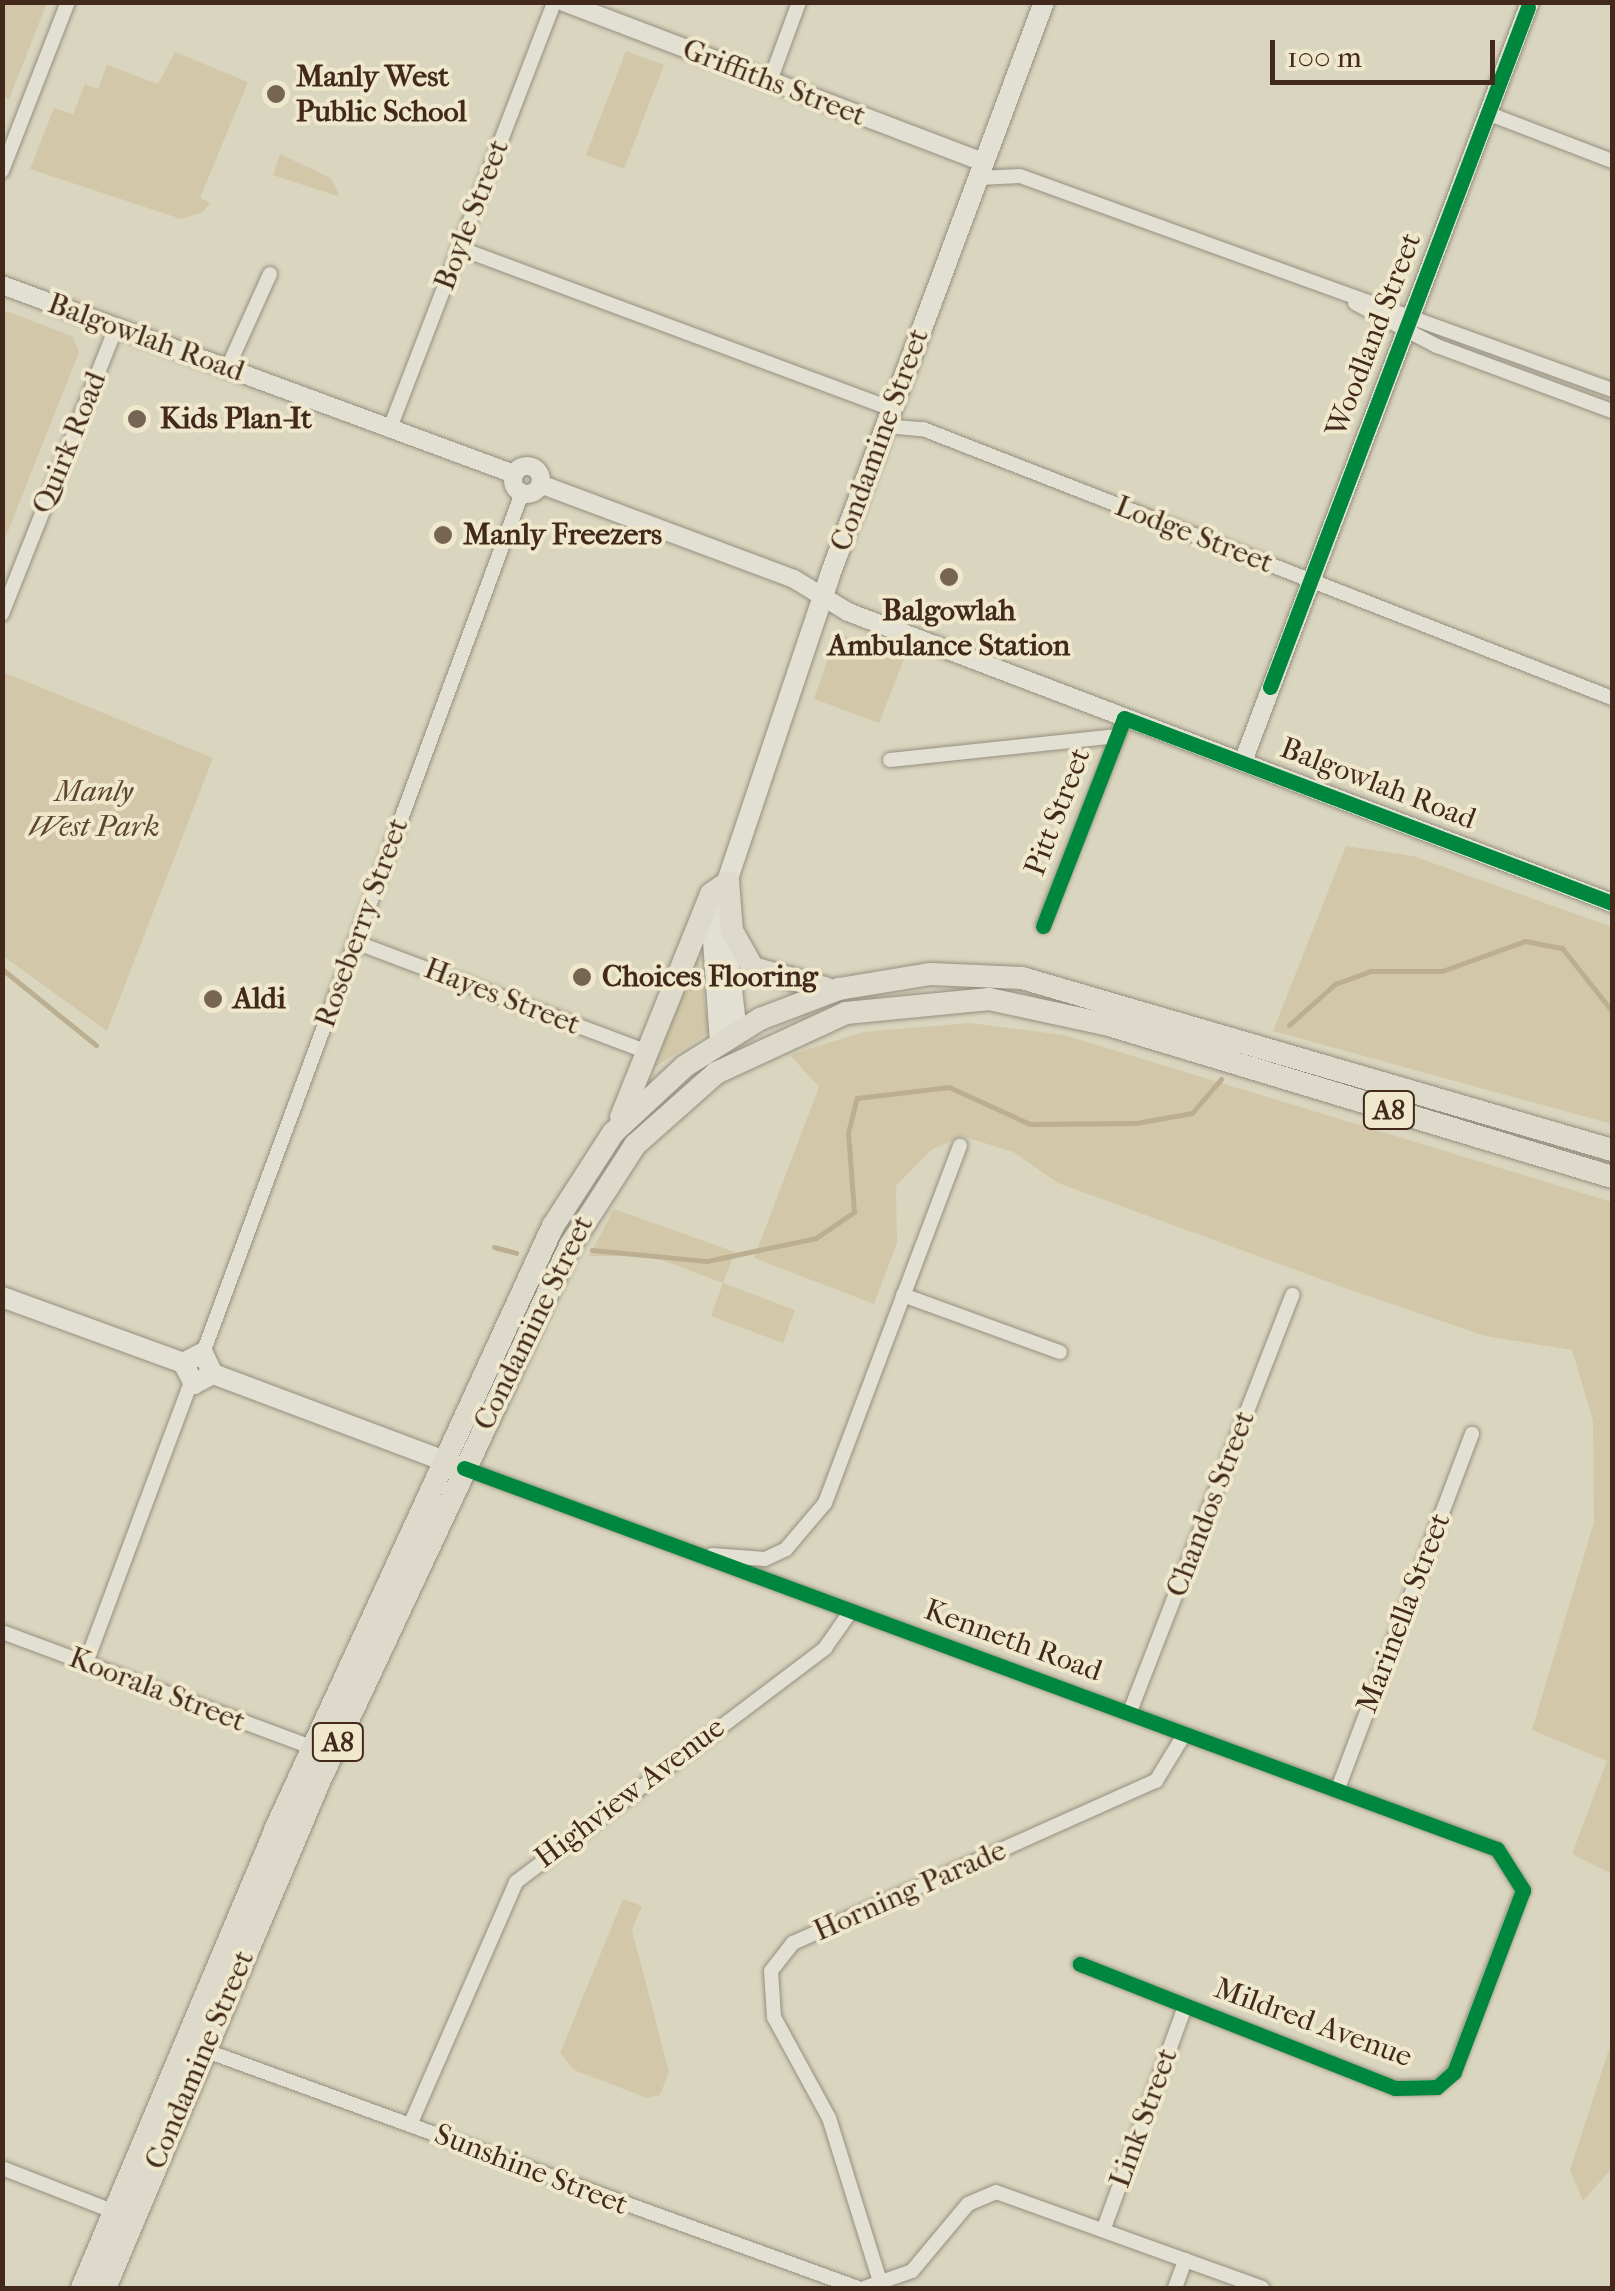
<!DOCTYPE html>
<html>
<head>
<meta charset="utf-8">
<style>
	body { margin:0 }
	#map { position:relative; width:1615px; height:2291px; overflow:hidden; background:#dad5be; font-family:"IM FELL French Canon",serif }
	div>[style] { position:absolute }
	.green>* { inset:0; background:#d2c8a9 }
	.stream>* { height:5px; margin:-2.5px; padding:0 2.5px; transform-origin:2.5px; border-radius:2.5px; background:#bcaf91 }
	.roads { filter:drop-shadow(0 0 2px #958f80) drop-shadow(0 0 2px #958f80) }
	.minor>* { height:14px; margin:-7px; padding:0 7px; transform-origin:7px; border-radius:7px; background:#e2dfd3 }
	.tertiary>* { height:18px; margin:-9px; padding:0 9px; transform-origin:9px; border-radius:9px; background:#e2dfd3 }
	.tertiary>.ring { margin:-9px; padding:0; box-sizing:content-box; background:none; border:18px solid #e2dfd3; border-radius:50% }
	.secondary>* { height:20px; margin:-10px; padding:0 10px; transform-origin:10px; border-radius:10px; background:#e2dfd3 }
	.trunk>* { height:22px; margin:-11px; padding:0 11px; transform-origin:11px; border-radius:11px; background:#dddacc }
	.cycleway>* { height:15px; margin:-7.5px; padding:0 7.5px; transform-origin:7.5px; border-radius:7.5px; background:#00873e }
	.dots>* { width:28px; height:28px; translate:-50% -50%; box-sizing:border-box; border:5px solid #efe8cc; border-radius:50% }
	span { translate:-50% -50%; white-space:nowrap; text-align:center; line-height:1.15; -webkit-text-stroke:8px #efe8cc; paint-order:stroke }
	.shield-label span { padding:2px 8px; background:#efe8cc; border:2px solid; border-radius:8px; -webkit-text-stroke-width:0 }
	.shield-label { font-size:28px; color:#42291b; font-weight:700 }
	.poi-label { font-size:30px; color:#42291b; font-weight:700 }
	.left { translate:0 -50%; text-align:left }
	.street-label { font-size:30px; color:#42291b }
	.park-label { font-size:30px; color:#5d4734; font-style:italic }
	.frame { position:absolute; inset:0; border:5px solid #42291b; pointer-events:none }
	.scale { position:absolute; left:1270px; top:40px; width:225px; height:45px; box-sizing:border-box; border:5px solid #42291b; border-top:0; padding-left:12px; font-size:30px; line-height:35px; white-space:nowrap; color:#42291b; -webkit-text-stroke:8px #efe8cc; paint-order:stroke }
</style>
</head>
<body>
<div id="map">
	<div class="green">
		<i style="clip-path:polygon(2px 3px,47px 3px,9px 99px,3px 97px)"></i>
		<i style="clip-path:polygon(626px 51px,664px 65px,624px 169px,586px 155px)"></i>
		<i style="clip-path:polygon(175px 52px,248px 82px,200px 198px,210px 203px,203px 212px,181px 219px,30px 169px,54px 108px,73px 114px,85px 84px,98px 89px,107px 65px,158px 84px)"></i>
		<i style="clip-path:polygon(280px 154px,331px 178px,340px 197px,273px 175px)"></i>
		<i style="clip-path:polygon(3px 310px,72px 336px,79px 352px,3px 544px)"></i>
		<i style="clip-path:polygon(837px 633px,904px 659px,879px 723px,814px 699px)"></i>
		<i style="clip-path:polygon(3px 672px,213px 758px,107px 1031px,3px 956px)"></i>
		<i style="clip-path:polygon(1346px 846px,1413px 856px,1612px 927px,1612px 1124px,1273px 1031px)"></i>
		<i style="clip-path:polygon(697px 948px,709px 1032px,655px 1067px,653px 1066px)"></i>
		<i style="clip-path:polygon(970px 1023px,1064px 1035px,1612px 1202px,1612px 1874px,1572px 1854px,1607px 1761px,1532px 1730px,1594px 1522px,1593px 1420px,1572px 1350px,1485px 1336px,1345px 1288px,1058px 1183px,1013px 1152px,962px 1136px,931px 1150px,896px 1186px,897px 1243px,874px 1304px,754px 1258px,819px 1087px,790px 1055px,863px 1032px)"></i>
		<i style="clip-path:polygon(614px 1209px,735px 1252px,723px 1283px,795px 1310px,783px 1343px,711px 1316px,723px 1283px,651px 1256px,589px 1256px)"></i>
		<i style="clip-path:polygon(623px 1899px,642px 1906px,632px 1930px,669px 2072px,660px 2095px,647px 2098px,574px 2070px,560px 2053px)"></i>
		<i style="clip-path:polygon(1612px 2040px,1612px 2168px,1583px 2201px,1570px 2170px)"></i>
	</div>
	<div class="stream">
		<i style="left:2px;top:969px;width:121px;rotate:39deg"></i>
		<i style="left:1289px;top:1025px;width:62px;rotate:-41.7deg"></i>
		<i style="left:1335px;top:984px;width:37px;rotate:-20deg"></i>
		<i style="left:1370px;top:971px;width:72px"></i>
		<i style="left:1442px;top:971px;width:88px;rotate:-19.9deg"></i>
		<i style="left:1525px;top:941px;width:38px;rotate:11deg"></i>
		<i style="left:1562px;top:948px;width:80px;rotate:51.6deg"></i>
		<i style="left:494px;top:1247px;width:23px;rotate:15deg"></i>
		<i style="left:592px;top:1250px;width:116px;rotate:5.5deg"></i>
		<i style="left:707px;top:1261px;width:111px;rotate:-11.9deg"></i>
		<i style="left:816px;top:1238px;width:46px;rotate:-34.4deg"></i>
		<i style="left:854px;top:1212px;width:79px;rotate:-94.3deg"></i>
		<i style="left:848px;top:1133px;width:36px;rotate:-76deg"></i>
		<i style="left:857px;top:1098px;width:93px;rotate:-6.8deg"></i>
		<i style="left:949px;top:1087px;width:89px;rotate:24.6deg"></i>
		<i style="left:1030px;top:1124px;width:106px;rotate:-0.5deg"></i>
		<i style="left:1136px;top:1123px;width:57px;rotate:-10.1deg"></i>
		<i style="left:1192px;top:1113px;width:45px;rotate:-49.5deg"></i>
	</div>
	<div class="roads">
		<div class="minor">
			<i style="left:770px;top:81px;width:84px;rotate:-69.8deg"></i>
			<i style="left:1487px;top:113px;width:134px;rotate:21deg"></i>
			<i style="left:2px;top:171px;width:181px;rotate:-68.7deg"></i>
			<i style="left:979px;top:178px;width:41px;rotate:-2.8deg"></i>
			<i style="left:1020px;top:176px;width:629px;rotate:19.87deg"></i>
			<i style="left:459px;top:248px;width:461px;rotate:20.4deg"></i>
			<i style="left:1355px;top:303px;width:93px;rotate:27.7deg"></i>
			<i style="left:1437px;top:346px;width:187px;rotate:20.4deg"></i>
			<i style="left:228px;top:367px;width:102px;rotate:-65.7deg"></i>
			<i style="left:885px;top:426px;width:38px;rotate:5deg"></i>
			<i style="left:923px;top:429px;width:740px;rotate:21.33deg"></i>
			<i style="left:390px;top:428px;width:456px;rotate:-68.9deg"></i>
			<i style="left:2px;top:614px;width:309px;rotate:-68.3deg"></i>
			<i style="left:890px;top:760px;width:229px;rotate:-6deg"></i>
			<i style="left:1043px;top:926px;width:210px;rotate:-68.5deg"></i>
			<i style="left:355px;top:942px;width:313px;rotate:20.6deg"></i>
			<i style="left:903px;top:1295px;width:167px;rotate:20deg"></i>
			<i style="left:203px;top:1353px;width:917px;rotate:-69.65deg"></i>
			<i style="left:464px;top:1468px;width:1101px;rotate:20.25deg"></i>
			<i style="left:1497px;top:1849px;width:49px;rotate:57.6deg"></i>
			<i style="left:1523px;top:1890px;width:195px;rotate:110.8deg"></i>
			<i style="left:1454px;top:2072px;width:23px;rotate:139deg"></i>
			<i style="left:1437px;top:2087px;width:42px;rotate:178.6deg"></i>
			<i style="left:1395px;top:2088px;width:339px;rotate:-158.5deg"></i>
			<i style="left:712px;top:1555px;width:53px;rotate:4.3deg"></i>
			<i style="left:765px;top:1559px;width:23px;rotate:-25deg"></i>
			<i style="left:786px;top:1549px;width:60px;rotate:-49.7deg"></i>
			<i style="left:825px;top:1503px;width:382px;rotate:-69.3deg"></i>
			<i style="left:2px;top:1632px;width:331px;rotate:20.4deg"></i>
			<i style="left:86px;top:1663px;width:300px;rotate:-69.5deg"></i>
			<i style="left:1129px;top:1714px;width:450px;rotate:-68.7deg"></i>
			<i style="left:1337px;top:1791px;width:382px;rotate:-69.3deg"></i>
			<i style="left:204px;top:2050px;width:696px;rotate:20deg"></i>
			<i style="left:410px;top:2125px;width:265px;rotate:-66.4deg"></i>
			<i style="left:516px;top:1882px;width:388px;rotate:-37.1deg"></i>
			<i style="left:825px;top:1648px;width:45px;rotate:-54.9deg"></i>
			<i style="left:2px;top:2168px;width:121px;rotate:21.3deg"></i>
			<i style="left:1104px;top:2228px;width:235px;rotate:-69.9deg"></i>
			<i style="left:864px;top:2288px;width:51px;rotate:-19.5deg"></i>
			<i style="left:912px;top:2271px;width:87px;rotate:-50.1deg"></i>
			<i style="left:968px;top:2204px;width:30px;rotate:-23deg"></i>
			<i style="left:996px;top:2192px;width:283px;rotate:19.8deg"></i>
			<i style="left:882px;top:2288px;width:178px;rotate:-107.3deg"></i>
			<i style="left:829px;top:2118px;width:115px;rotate:-118.6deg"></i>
			<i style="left:774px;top:2017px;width:46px;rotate:-93.7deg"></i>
			<i style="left:771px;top:1971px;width:36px;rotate:-52deg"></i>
			<i style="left:793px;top:1943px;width:398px;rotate:-24.1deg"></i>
			<i style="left:1156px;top:1781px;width:54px;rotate:-58.7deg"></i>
			<i style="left:1175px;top:2288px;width:30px;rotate:-70deg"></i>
		</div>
		<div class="tertiary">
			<i style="left:564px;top:2px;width:449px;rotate:20.9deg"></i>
			<i style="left:2px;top:285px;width:546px;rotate:20.26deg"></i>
			<i class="ring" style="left:513px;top:466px;width:10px;height:10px"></i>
			<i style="left:540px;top:484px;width:271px;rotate:20.5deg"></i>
			<i style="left:794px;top:579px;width:63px;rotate:31.4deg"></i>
			<i style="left:848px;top:612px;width:818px;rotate:20.85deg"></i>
			<i style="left:1244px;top:759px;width:809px;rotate:-69.3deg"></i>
		</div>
		<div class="secondary">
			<i style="left:724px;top:919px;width:115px;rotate:83.5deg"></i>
			<i style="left:720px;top:1043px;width:117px;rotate:-93.9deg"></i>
			<i style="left:712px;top:926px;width:370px;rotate:-71.4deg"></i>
			<i style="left:830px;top:575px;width:612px;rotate:-69.52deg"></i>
			<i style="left:2px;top:1297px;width:193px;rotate:20deg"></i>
			<i style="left:183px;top:1363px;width:22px;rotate:-27deg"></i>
			<i style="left:203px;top:1353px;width:23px;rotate:65deg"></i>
			<i style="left:183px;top:1363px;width:24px;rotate:62deg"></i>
			<i style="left:194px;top:1384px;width:21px;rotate:-28deg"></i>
			<i style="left:213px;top:1374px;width:262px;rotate:20.6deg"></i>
		</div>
		<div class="trunk">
			<i style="left:621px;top:1117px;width:240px;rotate:-68deg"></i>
			<i style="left:711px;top:894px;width:21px;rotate:-35deg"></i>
			<i style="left:728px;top:882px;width:49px;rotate:85.3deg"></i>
			<i style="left:732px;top:931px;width:43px;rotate:60.4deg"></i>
			<i style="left:753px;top:968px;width:75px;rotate:15.5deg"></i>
			<i style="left:82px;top:2288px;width:497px;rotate:-67.1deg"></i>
			<i style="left:275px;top:1830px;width:665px;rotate:-65.29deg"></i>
			<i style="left:553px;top:1226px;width:111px;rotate:-57.2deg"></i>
			<i style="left:613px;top:1133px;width:98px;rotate:-42.9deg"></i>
			<i style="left:685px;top:1066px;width:89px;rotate:-32.1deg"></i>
			<i style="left:760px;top:1019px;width:85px;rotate:-20.8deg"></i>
			<i style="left:839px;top:989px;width:93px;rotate:-9.3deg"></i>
			<i style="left:931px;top:974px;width:91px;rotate:2.5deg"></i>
			<i style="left:1022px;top:978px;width:615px;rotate:16.25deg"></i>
			<i style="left:105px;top:2288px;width:552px;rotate:-67.06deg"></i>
			<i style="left:320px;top:1780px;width:590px;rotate:-64.91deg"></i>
			<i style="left:570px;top:1246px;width:120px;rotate:-57.2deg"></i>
			<i style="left:635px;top:1145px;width:108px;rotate:-41.6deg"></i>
			<i style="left:716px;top:1073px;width:143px;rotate:-24.8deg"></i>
			<i style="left:846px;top:1013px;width:144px;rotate:-5.6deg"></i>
			<i style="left:989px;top:999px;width:123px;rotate:12.2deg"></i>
			<i style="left:1109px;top:1025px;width:525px;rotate:16.81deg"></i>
		</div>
	</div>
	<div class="cycleway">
		<i style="left:1270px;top:687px;width:727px;rotate:-69.22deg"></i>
		<i style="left:1043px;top:926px;width:223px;rotate:-68.7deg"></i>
		<i style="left:1124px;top:718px;width:522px;rotate:20.76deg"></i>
		<i style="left:464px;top:1468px;width:1101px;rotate:20.25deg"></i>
		<i style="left:1497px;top:1849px;width:49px;rotate:57.6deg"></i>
		<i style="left:1523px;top:1890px;width:195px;rotate:110.8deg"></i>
		<i style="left:1454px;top:2072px;width:23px;rotate:139deg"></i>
		<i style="left:1437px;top:2087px;width:42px;rotate:178.6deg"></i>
		<i style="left:1395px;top:2088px;width:339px;rotate:-158.5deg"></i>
	</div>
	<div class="dots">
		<i style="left:276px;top:94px;background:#776554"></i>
		<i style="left:137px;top:419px;background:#776554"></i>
		<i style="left:443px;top:535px;background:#776554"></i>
		<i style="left:949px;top:577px;background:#776554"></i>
		<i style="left:582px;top:977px;background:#776554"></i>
		<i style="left:213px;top:999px;background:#776554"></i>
	</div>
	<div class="shield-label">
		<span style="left:1389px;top:1110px">A8</span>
		<span style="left:338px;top:1742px">A8</span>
	</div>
	<div class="poi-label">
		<span class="left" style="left:296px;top:94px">Manly West<br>Public School</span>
		<span class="left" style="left:160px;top:419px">Kids Plan-It</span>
		<span class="left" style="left:463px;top:535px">Manly Freezers</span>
		<span style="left:949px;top:628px">Balgowlah<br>Ambulance Station</span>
		<span class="left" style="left:602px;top:977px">Choices Flooring</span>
		<span class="left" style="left:233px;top:999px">Aldi</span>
	</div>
	<div class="street-label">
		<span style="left:774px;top:83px;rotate:21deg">Griffiths Street</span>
		<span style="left:472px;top:215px;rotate:-69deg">Boyle Street</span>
		<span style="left:1374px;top:335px;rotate:-69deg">Woodland Street</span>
		<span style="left:146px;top:338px;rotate:20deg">Balgowlah Road</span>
		<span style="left:880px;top:440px;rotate:-70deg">Condamine Street</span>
		<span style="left:70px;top:443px;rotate:-68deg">Quirk Road</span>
		<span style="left:1194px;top:535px;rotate:21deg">Lodge Street</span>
		<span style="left:1378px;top:784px;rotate:21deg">Balgowlah Road</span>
		<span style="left:1058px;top:812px;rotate:-69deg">Pitt Street</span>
		<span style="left:362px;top:923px;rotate:-70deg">Roseberry Street</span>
		<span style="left:502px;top:997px;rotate:21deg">Hayes Street</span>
		<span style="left:534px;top:1323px;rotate:-64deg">Condamine Street</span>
		<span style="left:1211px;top:1504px;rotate:-69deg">Chandos Street</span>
		<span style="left:1404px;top:1613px;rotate:-69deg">Marinella Street</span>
		<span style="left:1013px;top:1641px;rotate:20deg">Kenneth Road</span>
		<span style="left:157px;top:1690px;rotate:21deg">Koorala Street</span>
		<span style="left:630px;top:1793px;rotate:-37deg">Highview Avenue</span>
		<span style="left:910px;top:1891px;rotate:-24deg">Horning Parade</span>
		<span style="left:1313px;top:2023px;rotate:20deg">Mildred Avenue</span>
		<span style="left:200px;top:2060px;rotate:-67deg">Condamine Street</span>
		<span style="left:1144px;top:2118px;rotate:-70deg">Link Street</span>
		<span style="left:531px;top:2170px;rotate:21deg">Sunshine Street</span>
	</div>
	<div class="park-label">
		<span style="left:94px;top:809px">Manly<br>West Park</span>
	</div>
	<div class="frame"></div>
	<div class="scale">100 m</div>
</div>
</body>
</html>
